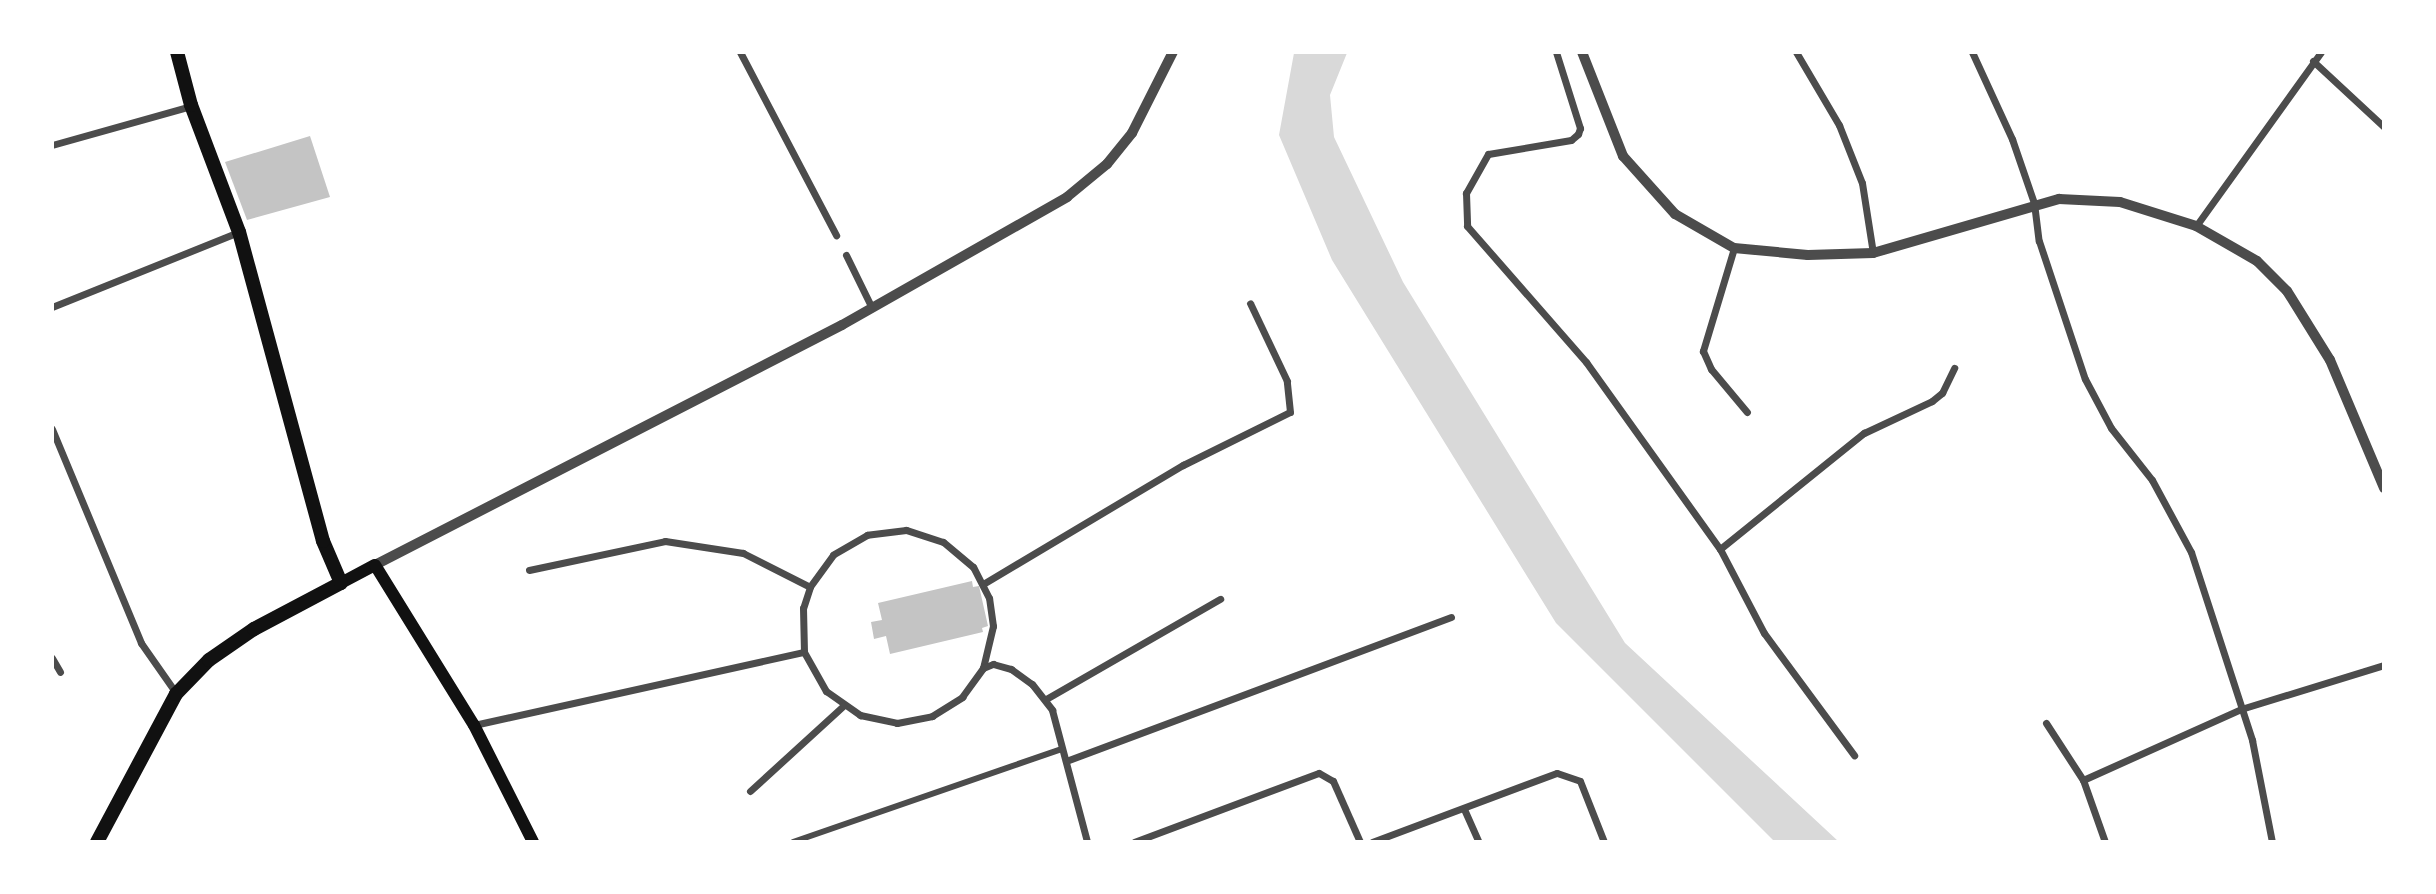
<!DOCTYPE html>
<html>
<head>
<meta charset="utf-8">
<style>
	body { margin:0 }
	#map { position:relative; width:2436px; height:894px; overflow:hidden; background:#fff; font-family:Poppins,sans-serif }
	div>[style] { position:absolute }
	.water>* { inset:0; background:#d9d9d9 }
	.building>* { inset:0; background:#c4c4c4 }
	.pedestrian>* { height:6px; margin:-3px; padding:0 3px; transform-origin:3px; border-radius:3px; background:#4c4c4c }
	.minor>* { height:7px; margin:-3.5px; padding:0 3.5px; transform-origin:3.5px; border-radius:3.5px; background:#4c4c4c }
	.tertiary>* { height:10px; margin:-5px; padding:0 5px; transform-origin:5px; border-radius:5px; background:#4c4c4c }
	.secondary>* { height:12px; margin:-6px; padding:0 6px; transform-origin:6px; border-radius:6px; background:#111 }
	.primary>* { height:14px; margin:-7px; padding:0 7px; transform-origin:7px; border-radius:7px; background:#111 }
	span { translate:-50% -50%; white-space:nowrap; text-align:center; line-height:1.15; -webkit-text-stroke:7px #fff; paint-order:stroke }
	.frame { position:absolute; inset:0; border:54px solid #fff; pointer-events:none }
</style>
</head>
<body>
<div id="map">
	<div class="water">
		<i style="clip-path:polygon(1294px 53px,1347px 53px,1330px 95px,1334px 137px,1403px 282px,1625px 643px,1838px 841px,1774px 841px,1556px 623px,1332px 260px,1279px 135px)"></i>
	</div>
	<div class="building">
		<i style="clip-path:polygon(310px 136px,330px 197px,247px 220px,225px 162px)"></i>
		<i style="clip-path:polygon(972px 581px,973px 587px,979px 586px,988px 626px,982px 628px,983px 632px,890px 654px,886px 636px,874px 639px,871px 622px,882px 620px,878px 603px)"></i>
	</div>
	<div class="pedestrian">
		<i style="left:793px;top:842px;width:284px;rotate:-19.1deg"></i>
	</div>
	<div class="minor">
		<i style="left:740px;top:52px;width:207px;rotate:62.3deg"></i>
		<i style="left:1556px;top:52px;width:80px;rotate:72.5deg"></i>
		<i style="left:1580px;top:128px;width:6px;rotate:108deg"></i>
		<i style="left:1578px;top:134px;width:9px;rotate:139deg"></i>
		<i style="left:1571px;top:140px;width:84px;rotate:170.4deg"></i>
		<i style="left:1488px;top:154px;width:45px;rotate:119.4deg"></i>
		<i style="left:1466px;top:193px;width:33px;rotate:88deg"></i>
		<i style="left:1467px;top:226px;width:181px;rotate:48.8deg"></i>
		<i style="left:1586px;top:362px;width:230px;rotate:54.4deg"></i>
		<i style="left:1720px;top:549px;width:95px;rotate:62.4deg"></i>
		<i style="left:1764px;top:633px;width:152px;rotate:53.6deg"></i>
		<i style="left:1796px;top:52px;width:85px;rotate:59.5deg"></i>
		<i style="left:1839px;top:125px;width:62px;rotate:68.4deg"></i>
		<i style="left:1862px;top:183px;width:71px;rotate:81.1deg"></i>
		<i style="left:1972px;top:52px;width:96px;rotate:65.3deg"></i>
		<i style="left:2012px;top:139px;width:68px;rotate:71deg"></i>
		<i style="left:2034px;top:203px;width:38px;rotate:83deg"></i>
		<i style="left:2039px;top:241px;width:145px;rotate:71.6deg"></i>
		<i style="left:2085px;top:379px;width:55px;rotate:62deg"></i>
		<i style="left:2111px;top:428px;width:66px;rotate:51.7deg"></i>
		<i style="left:2152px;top:480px;width:82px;rotate:61.6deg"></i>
		<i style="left:2191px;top:552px;width:198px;rotate:72deg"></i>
		<i style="left:2252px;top:740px;width:104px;rotate:78.9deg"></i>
		<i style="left:2313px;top:61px;width:97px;rotate:42.9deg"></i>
		<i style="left:52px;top:145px;width:144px;rotate:-15.7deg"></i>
		<i style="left:2196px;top:226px;width:214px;rotate:-54.3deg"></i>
		<i style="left:1734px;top:248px;width:108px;rotate:106.8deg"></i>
		<i style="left:1703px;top:351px;width:20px;rotate:66deg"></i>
		<i style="left:1711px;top:369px;width:56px;rotate:50.1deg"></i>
		<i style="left:846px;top:255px;width:59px;rotate:63.9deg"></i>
		<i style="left:52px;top:307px;width:201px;rotate:-21.9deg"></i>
		<i style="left:52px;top:429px;width:232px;rotate:67.4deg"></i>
		<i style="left:141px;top:643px;width:61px;rotate:55deg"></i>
		<i style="left:1720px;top:549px;width:185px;rotate:-38.9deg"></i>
		<i style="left:1864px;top:433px;width:75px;rotate:-25.2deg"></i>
		<i style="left:1932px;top:401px;width:13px;rotate:-39deg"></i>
		<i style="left:1942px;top:393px;width:28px;rotate:-64deg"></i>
		<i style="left:529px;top:570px;width:139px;rotate:-12deg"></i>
		<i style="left:665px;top:541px;width:79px;rotate:8.7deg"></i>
		<i style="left:743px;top:553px;width:75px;rotate:26.9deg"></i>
		<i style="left:983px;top:584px;width:233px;rotate:-30.8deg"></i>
		<i style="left:1183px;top:465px;width:119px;rotate:-26.4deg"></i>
		<i style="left:1290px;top:412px;width:31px;rotate:-96deg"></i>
		<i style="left:1287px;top:381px;width:86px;rotate:-115.4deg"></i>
		<i style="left:52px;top:658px;width:16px;rotate:60deg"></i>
		<i style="left:983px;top:668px;width:43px;rotate:-76.6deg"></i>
		<i style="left:993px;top:626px;width:28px;rotate:-98deg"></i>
		<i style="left:989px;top:598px;width:35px;rotate:-117deg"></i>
		<i style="left:973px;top:567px;width:39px;rotate:-140deg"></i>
		<i style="left:943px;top:542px;width:39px;rotate:-162deg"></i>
		<i style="left:906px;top:530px;width:39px;rotate:173deg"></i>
		<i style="left:867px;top:535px;width:39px;rotate:150deg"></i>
		<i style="left:833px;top:555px;width:39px;rotate:126deg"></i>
		<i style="left:810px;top:587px;width:22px;rotate:108deg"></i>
		<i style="left:803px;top:608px;width:44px;rotate:88.7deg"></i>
		<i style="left:804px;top:652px;width:45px;rotate:60.6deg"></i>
		<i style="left:826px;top:691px;width:42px;rotate:35.2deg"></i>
		<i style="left:860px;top:715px;width:38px;rotate:12deg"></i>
		<i style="left:897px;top:723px;width:36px;rotate:-11deg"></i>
		<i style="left:932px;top:716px;width:36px;rotate:-32deg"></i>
		<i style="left:962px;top:697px;width:36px;rotate:-54deg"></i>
		<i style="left:983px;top:668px;width:11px;rotate:-22deg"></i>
		<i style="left:993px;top:664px;width:19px;rotate:16deg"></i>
		<i style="left:1011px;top:669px;width:26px;rotate:36deg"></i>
		<i style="left:1032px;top:684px;width:33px;rotate:52deg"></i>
		<i style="left:1052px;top:710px;width:137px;rotate:75.1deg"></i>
		<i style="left:1046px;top:699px;width:201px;rotate:-29.9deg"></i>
		<i style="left:2046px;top:723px;width:68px;rotate:57deg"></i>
		<i style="left:474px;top:725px;width:338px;rotate:-12.5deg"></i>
		<i style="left:1066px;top:761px;width:411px;rotate:-20.5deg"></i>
		<i style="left:750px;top:791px;width:126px;rotate:-42.4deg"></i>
		<i style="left:1464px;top:809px;width:36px;rotate:66deg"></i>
		<i style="left:1134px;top:842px;width:197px;rotate:-20.5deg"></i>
		<i style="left:1319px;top:773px;width:16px;rotate:30deg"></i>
		<i style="left:1333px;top:781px;width:67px;rotate:66.1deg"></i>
		<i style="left:1372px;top:842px;width:197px;rotate:-20.5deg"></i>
		<i style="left:1557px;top:773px;width:24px;rotate:19deg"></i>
		<i style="left:1580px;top:781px;width:66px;rotate:68.5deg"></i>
		<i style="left:2105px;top:842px;width:66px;rotate:-109.5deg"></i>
		<i style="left:2083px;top:780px;width:173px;rotate:-24.2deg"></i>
		<i style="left:2241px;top:709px;width:150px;rotate:-17.1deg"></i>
	</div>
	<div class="tertiary">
		<i style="left:1582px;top:52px;width:112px;rotate:68.5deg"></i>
		<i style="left:1623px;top:156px;width:78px;rotate:48.1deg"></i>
		<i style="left:1675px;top:214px;width:68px;rotate:30deg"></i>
		<i style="left:1734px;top:248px;width:74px;rotate:5.4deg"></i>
		<i style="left:1808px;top:255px;width:65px;rotate:-1.8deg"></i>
		<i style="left:1873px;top:253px;width:194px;rotate:-16.2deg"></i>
		<i style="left:2059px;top:199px;width:61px;rotate:2.8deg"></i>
		<i style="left:2120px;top:202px;width:80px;rotate:17.5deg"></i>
		<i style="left:2196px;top:226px;width:70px;rotate:29.8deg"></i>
		<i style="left:2257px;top:261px;width:42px;rotate:45deg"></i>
		<i style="left:2287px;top:291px;width:81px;rotate:58.1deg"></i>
		<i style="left:2330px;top:360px;width:139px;rotate:67.1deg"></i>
		<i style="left:375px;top:565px;width:525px;rotate:-27.2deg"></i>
		<i style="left:842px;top:325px;width:259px;rotate:-29.6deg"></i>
		<i style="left:1067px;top:197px;width:52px;rotate:-39.5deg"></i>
		<i style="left:1107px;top:164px;width:40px;rotate:-51deg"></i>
		<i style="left:1132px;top:133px;width:91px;rotate:-63.2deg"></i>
	</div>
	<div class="secondary">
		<i style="left:341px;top:583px;width:38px;rotate:-28deg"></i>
		<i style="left:375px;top:565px;width:188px;rotate:58.3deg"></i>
		<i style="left:474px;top:725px;width:131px;rotate:63.2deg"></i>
	</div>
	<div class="primary">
		<i style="left:97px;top:842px;width:168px;rotate:-61.9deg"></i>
		<i style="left:176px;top:694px;width:47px;rotate:-45.9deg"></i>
		<i style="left:209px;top:660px;width:55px;rotate:-34.6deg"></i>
		<i style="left:254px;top:629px;width:98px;rotate:-27.9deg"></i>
		<i style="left:341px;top:583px;width:46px;rotate:-113.2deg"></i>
		<i style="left:323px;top:541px;width:320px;rotate:-105.2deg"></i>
		<i style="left:239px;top:232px;width:136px;rotate:-110.7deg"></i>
		<i style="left:191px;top:105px;width:55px;rotate:-104.8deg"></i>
	</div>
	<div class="frame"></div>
</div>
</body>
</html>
